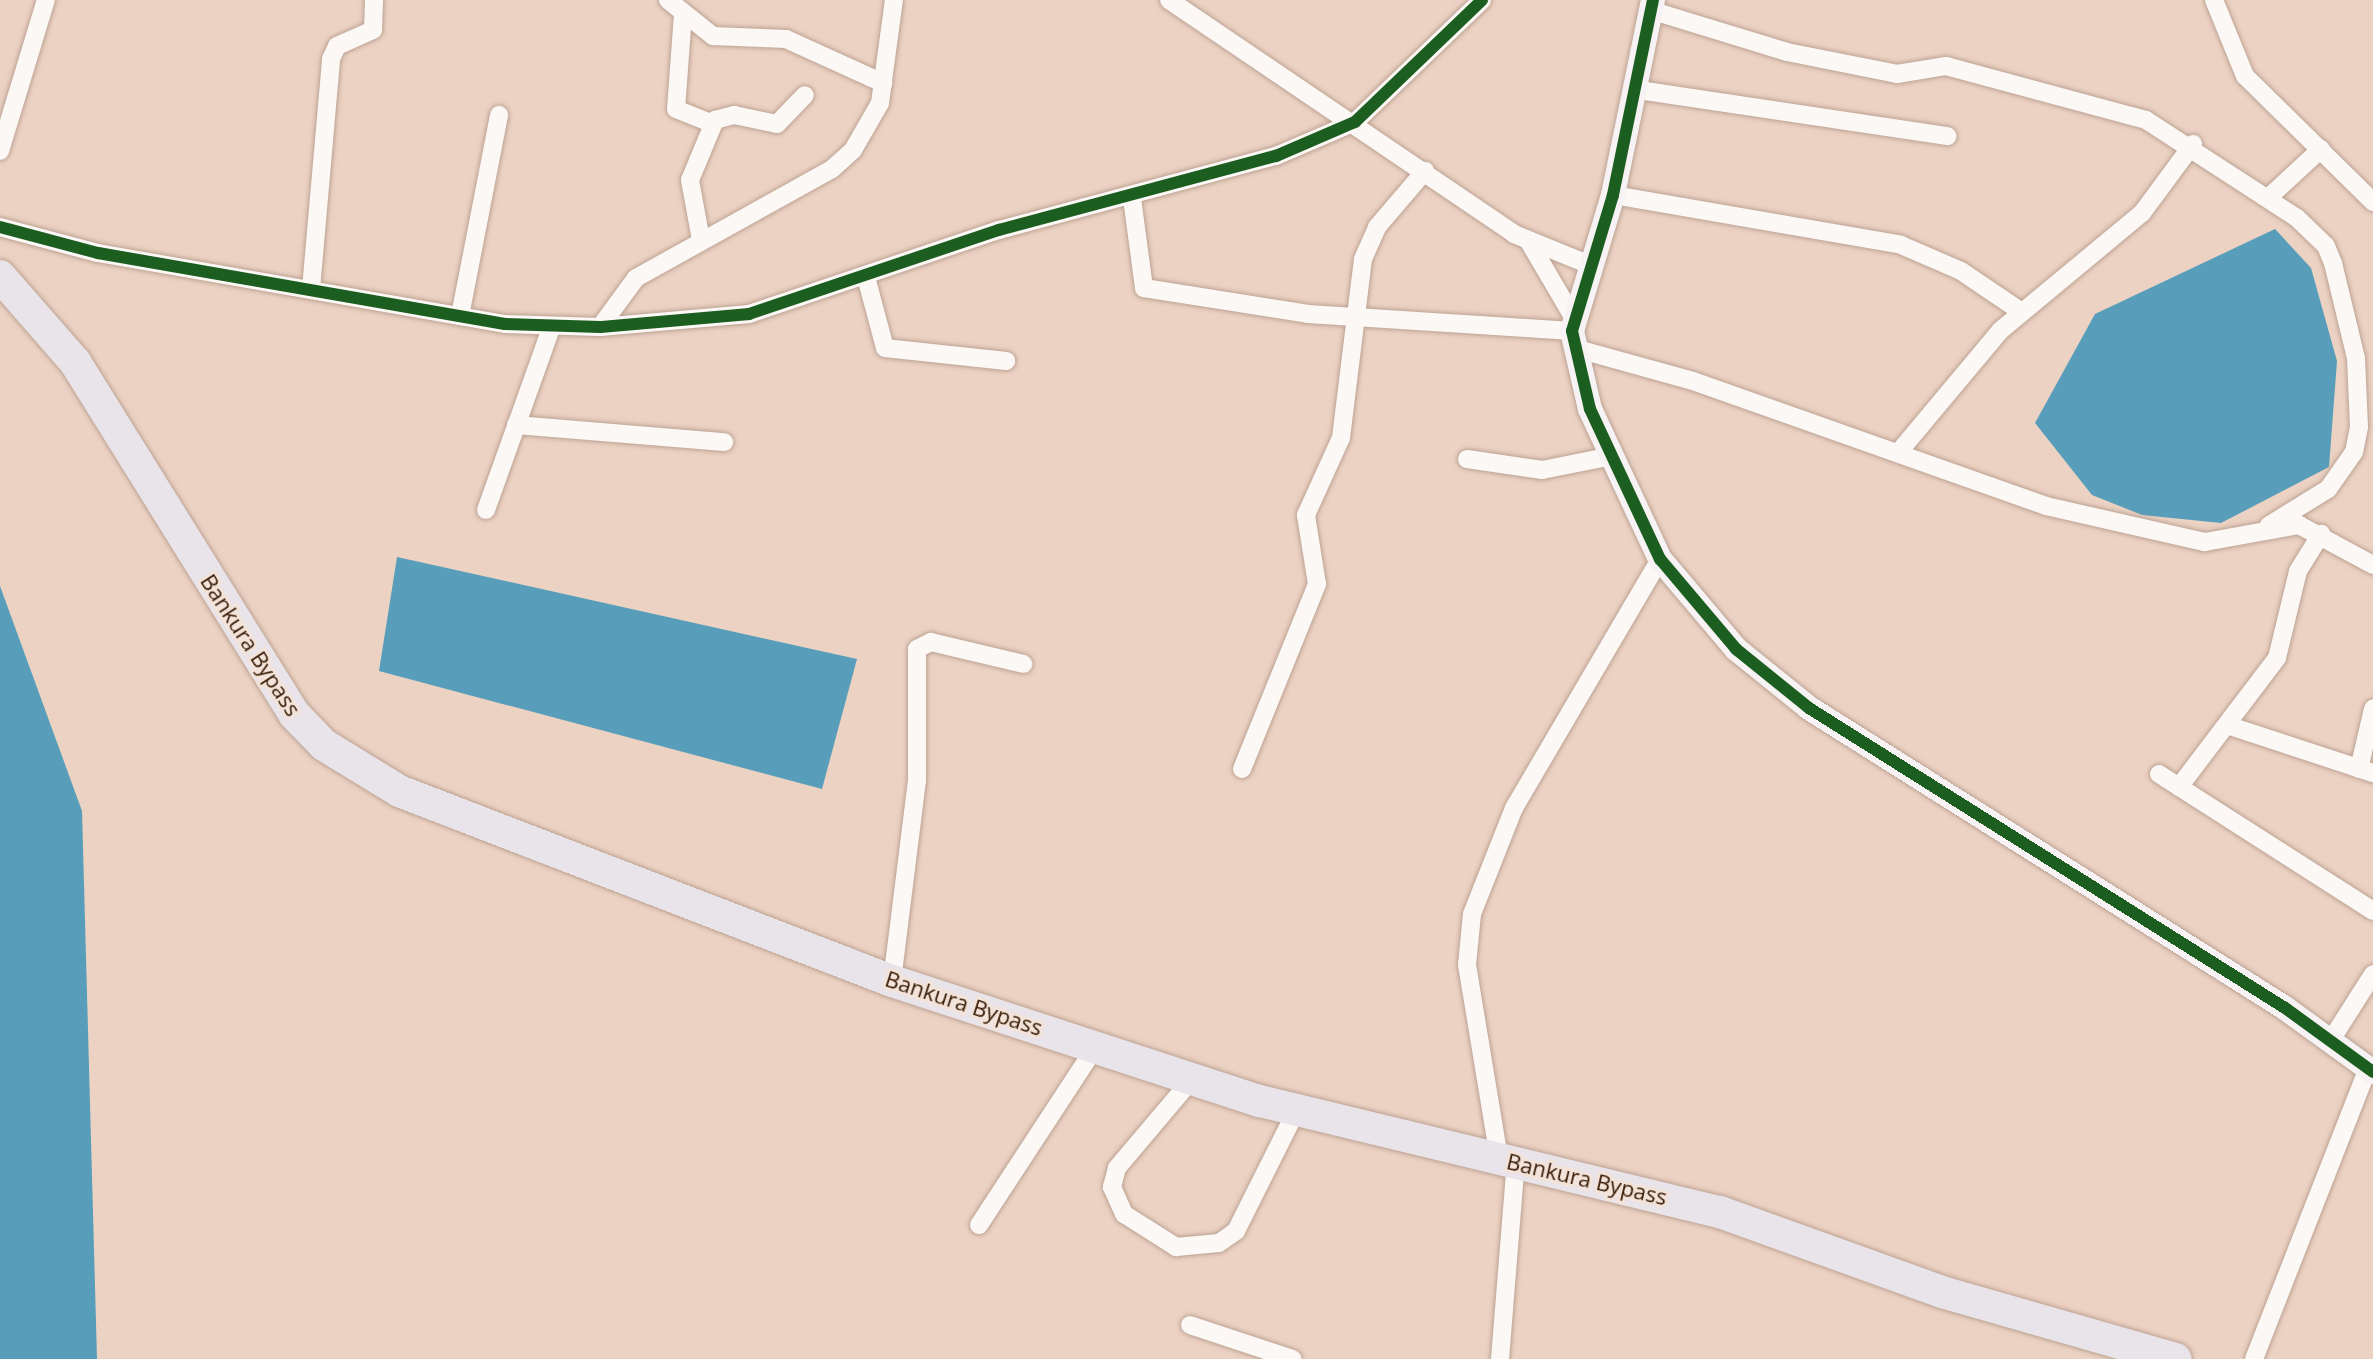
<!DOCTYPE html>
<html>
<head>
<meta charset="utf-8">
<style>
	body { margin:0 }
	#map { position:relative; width:2373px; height:1359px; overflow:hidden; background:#ecd2c3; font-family:"Open Sans",sans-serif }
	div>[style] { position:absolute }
	.water>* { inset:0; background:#589eba }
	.roads { filter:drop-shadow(0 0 2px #bca393) drop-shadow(0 0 2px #bca393) }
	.street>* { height:18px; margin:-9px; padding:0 9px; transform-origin:9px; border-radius:9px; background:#fcf8f6 }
	.secondary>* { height:24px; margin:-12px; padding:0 12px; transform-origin:12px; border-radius:12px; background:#f7f2f3 }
	.highway>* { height:32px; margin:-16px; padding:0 16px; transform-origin:16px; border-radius:16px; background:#e9e4ea }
	.cycleway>* { height:12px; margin:-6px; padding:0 6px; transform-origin:6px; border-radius:6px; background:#1b5e20 }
	span { translate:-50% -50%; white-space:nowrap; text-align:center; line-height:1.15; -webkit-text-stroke:6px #f3e3d9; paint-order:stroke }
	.street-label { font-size:22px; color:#371b07 }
</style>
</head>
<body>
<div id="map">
	<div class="water">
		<i style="clip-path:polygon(2275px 229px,2311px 268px,2337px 361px,2329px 467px,2221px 523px,2142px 515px,2092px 495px,2035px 423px,2095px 314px)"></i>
		<i style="clip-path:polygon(397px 557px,857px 659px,822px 789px,379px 671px)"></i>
		<i style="clip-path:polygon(0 586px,82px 811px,97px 1359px,0 1359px)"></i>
	</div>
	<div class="roads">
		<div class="street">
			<i style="left:668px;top:0;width:58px;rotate:38.7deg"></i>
			<i style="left:713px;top:36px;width:73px;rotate:2.4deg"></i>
			<i style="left:786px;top:39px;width:107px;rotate:24.4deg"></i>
			<i style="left:1169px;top:0;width:417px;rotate:34.1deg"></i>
			<i style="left:1514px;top:234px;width:82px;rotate:22.2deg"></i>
			<i style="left:2214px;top:0;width:82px;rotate:67.8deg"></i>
			<i style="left:2245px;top:76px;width:180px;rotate:44.5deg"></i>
			<i style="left:1650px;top:10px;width:143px;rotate:17deg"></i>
			<i style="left:1787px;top:52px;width:112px;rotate:11.3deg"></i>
			<i style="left:1897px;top:74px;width:50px;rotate:-9.3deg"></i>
			<i style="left:1946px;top:66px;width:207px;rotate:15.1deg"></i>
			<i style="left:2146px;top:120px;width:180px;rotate:33deg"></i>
			<i style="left:2297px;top:218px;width:40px;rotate:44deg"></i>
			<i style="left:2326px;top:246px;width:18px;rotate:68deg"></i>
			<i style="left:2333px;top:263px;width:98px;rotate:76.4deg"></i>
			<i style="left:2356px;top:358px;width:69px;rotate:87.5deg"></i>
			<i style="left:2359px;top:427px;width:25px;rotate:101deg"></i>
			<i style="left:2354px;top:452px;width:45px;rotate:125.1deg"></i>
			<i style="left:2328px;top:489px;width:70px;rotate:148.3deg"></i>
			<i style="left:683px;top:14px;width:95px;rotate:94.2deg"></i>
			<i style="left:676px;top:109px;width:40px;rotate:22deg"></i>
			<i style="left:1632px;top:89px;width:319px;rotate:8.5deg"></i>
			<i style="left:0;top:151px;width:158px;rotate:-73.1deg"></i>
			<i style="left:1613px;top:195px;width:292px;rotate:9.8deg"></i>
			<i style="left:1901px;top:245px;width:65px;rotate:23.4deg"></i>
			<i style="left:1961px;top:271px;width:71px;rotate:34.1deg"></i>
			<i style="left:1132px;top:198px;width:91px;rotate:82.4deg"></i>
			<i style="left:1144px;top:288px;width:166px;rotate:9deg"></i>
			<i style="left:1308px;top:314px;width:265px;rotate:3.7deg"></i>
			<i style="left:2268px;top:198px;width:72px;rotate:-42.8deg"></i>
			<i style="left:0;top:227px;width:101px;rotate:14.9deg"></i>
			<i style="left:98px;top:253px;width:413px;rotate:9.9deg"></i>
			<i style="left:505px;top:324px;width:95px;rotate:1.8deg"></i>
			<i style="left:600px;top:327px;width:150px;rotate:-5deg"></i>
			<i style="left:749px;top:314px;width:264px;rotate:-18.6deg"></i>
			<i style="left:999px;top:230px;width:287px;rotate:-15deg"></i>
			<i style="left:1276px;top:156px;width:86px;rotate:-23.3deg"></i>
			<i style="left:1355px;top:122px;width:176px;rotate:-43.8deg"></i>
			<i style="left:701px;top:240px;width:61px;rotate:-100.4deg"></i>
			<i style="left:690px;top:180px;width:65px;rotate:-67.4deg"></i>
			<i style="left:715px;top:120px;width:20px;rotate:-15deg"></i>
			<i style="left:734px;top:115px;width:44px;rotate:11.8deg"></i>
			<i style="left:777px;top:124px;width:40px;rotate:-46deg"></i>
			<i style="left:1528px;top:240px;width:93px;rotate:59.6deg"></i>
			<i style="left:866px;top:277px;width:73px;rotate:75deg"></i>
			<i style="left:885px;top:348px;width:122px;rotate:6.1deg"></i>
			<i style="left:311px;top:289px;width:231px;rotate:-85deg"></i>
			<i style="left:331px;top:59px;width:14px;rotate:-65deg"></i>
			<i style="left:337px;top:46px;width:39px;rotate:-24deg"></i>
			<i style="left:373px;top:30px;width:30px;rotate:-88deg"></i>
			<i style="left:460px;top:316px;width:205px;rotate:-79deg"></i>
			<i style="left:600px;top:327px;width:61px;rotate:-53.7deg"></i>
			<i style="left:636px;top:278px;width:224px;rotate:-29.1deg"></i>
			<i style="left:832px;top:169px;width:28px;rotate:-42deg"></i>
			<i style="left:853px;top:150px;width:54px;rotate:-60.1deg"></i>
			<i style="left:880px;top:103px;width:104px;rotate:-82.3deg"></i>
			<i style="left:1574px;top:348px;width:123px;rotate:15.5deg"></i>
			<i style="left:1693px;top:381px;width:374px;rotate:19.5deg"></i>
			<i style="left:2046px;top:506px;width:163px;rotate:12.8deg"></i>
			<i style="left:2205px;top:542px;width:96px;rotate:-10.3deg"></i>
			<i style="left:2299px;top:525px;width:84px;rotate:28.4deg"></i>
			<i style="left:516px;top:425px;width:209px;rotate:4.7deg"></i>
			<i style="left:1898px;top:453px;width:160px;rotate:-50.1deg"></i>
			<i style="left:2001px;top:330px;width:183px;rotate:-39.7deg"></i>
			<i style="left:2142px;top:213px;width:86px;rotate:-53.5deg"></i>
			<i style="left:1467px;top:459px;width:76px;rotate:8.3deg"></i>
			<i style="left:1542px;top:470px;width:71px;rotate:-11.3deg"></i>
			<i style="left:486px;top:510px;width:193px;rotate:-70.3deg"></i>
			<i style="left:2227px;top:725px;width:154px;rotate:18.2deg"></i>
			<i style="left:1242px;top:769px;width:200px;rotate:-67.9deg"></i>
			<i style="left:1317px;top:584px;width:70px;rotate:-99.1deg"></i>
			<i style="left:1306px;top:515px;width:85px;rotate:-65.6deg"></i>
			<i style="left:1341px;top:438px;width:180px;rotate:-83deg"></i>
			<i style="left:1363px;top:259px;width:35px;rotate:-66deg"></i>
			<i style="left:1377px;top:227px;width:74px;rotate:-49.4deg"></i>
			<i style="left:2359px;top:769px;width:62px;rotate:-76.9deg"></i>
			<i style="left:2159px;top:774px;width:254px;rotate:32.6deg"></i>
			<i style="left:2179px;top:787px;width:162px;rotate:-52.8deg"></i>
			<i style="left:2277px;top:658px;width:89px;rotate:-76.4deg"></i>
			<i style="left:2298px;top:571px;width:44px;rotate:-58.1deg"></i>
			<i style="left:892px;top:981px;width:202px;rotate:-82.9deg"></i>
			<i style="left:917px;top:781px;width:132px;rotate:-90deg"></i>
			<i style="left:917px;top:649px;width:16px;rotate:-27deg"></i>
			<i style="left:931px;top:642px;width:95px;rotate:13.4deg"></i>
			<i style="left:2331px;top:1040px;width:78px;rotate:-57.5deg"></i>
			<i style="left:1193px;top:1078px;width:118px;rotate:130.2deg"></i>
			<i style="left:1117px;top:1168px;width:20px;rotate:105deg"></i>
			<i style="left:1112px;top:1187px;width:30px;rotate:66deg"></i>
			<i style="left:1124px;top:1214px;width:62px;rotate:32.4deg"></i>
			<i style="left:1176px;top:1247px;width:43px;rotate:-5.3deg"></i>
			<i style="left:1219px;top:1243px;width:21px;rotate:-35deg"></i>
			<i style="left:1236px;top:1231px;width:134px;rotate:-63.4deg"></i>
			<i style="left:1499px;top:1158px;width:196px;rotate:-99.4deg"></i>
			<i style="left:1467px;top:965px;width:51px;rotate:-84.4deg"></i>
			<i style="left:1472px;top:914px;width:114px;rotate:-68.4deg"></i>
			<i style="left:1514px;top:808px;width:289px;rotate:-59.6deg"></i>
			<i style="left:979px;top:1225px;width:214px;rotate:-56.8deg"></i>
			<i style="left:1190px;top:1325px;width:108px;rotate:18.3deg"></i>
			<i style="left:1500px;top:1359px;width:199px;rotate:-85.4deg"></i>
			<i style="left:2254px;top:1359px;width:313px;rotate:-68.6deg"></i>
		</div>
		<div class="secondary">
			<i style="left:1653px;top:0;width:199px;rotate:101.6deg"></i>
			<i style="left:1613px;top:195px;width:142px;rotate:106.8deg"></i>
			<i style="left:1572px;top:331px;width:80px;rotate:77deg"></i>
			<i style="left:1590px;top:409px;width:166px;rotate:65deg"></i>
			<i style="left:1660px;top:559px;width:118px;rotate:49.8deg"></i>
			<i style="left:1736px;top:649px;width:94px;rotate:38.9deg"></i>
			<i style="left:1809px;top:708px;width:563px;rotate:32.22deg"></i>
			<i style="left:2285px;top:1008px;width:109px;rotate:36deg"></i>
		</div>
		<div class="highway">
			<i style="left:0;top:276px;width:114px;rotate:48.9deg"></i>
			<i style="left:75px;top:362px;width:415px;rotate:58.1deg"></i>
			<i style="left:294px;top:714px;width:43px;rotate:45.9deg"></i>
			<i style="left:324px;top:745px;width:88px;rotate:31.5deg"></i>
			<i style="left:399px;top:791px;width:528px;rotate:21.08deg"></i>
			<i style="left:892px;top:981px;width:387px;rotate:18.1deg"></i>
			<i style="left:1260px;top:1101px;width:473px;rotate:13.6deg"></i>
			<i style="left:1720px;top:1212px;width:236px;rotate:19.8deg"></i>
			<i style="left:1942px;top:1292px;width:243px;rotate:16deg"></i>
		</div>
	</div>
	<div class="cycleway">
		<i style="left:1653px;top:0;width:199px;rotate:101.6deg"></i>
		<i style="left:1613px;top:195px;width:142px;rotate:106.8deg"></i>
		<i style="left:1572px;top:331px;width:80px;rotate:77deg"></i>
		<i style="left:1590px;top:409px;width:166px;rotate:65deg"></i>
		<i style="left:1660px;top:559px;width:118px;rotate:49.8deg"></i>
		<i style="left:1736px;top:649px;width:94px;rotate:38.9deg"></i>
		<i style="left:1809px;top:708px;width:563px;rotate:32.22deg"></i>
		<i style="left:2285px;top:1008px;width:109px;rotate:36deg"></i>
		<i style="left:0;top:227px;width:101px;rotate:14.9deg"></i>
		<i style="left:98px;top:253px;width:413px;rotate:9.9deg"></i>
		<i style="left:505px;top:324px;width:95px;rotate:1.8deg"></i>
		<i style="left:600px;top:327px;width:150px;rotate:-5deg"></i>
		<i style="left:749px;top:314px;width:264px;rotate:-18.6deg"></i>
		<i style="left:999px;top:230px;width:287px;rotate:-15deg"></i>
		<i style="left:1276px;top:156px;width:86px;rotate:-23.3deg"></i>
		<i style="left:1355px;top:122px;width:176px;rotate:-43.8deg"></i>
	</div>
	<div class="street-label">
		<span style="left:251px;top:645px;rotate:57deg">Bankura Bypass</span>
		<span style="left:964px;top:1003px;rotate:18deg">Bankura Bypass</span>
		<span style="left:1587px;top:1179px;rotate:13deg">Bankura Bypass</span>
	</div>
</div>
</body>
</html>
